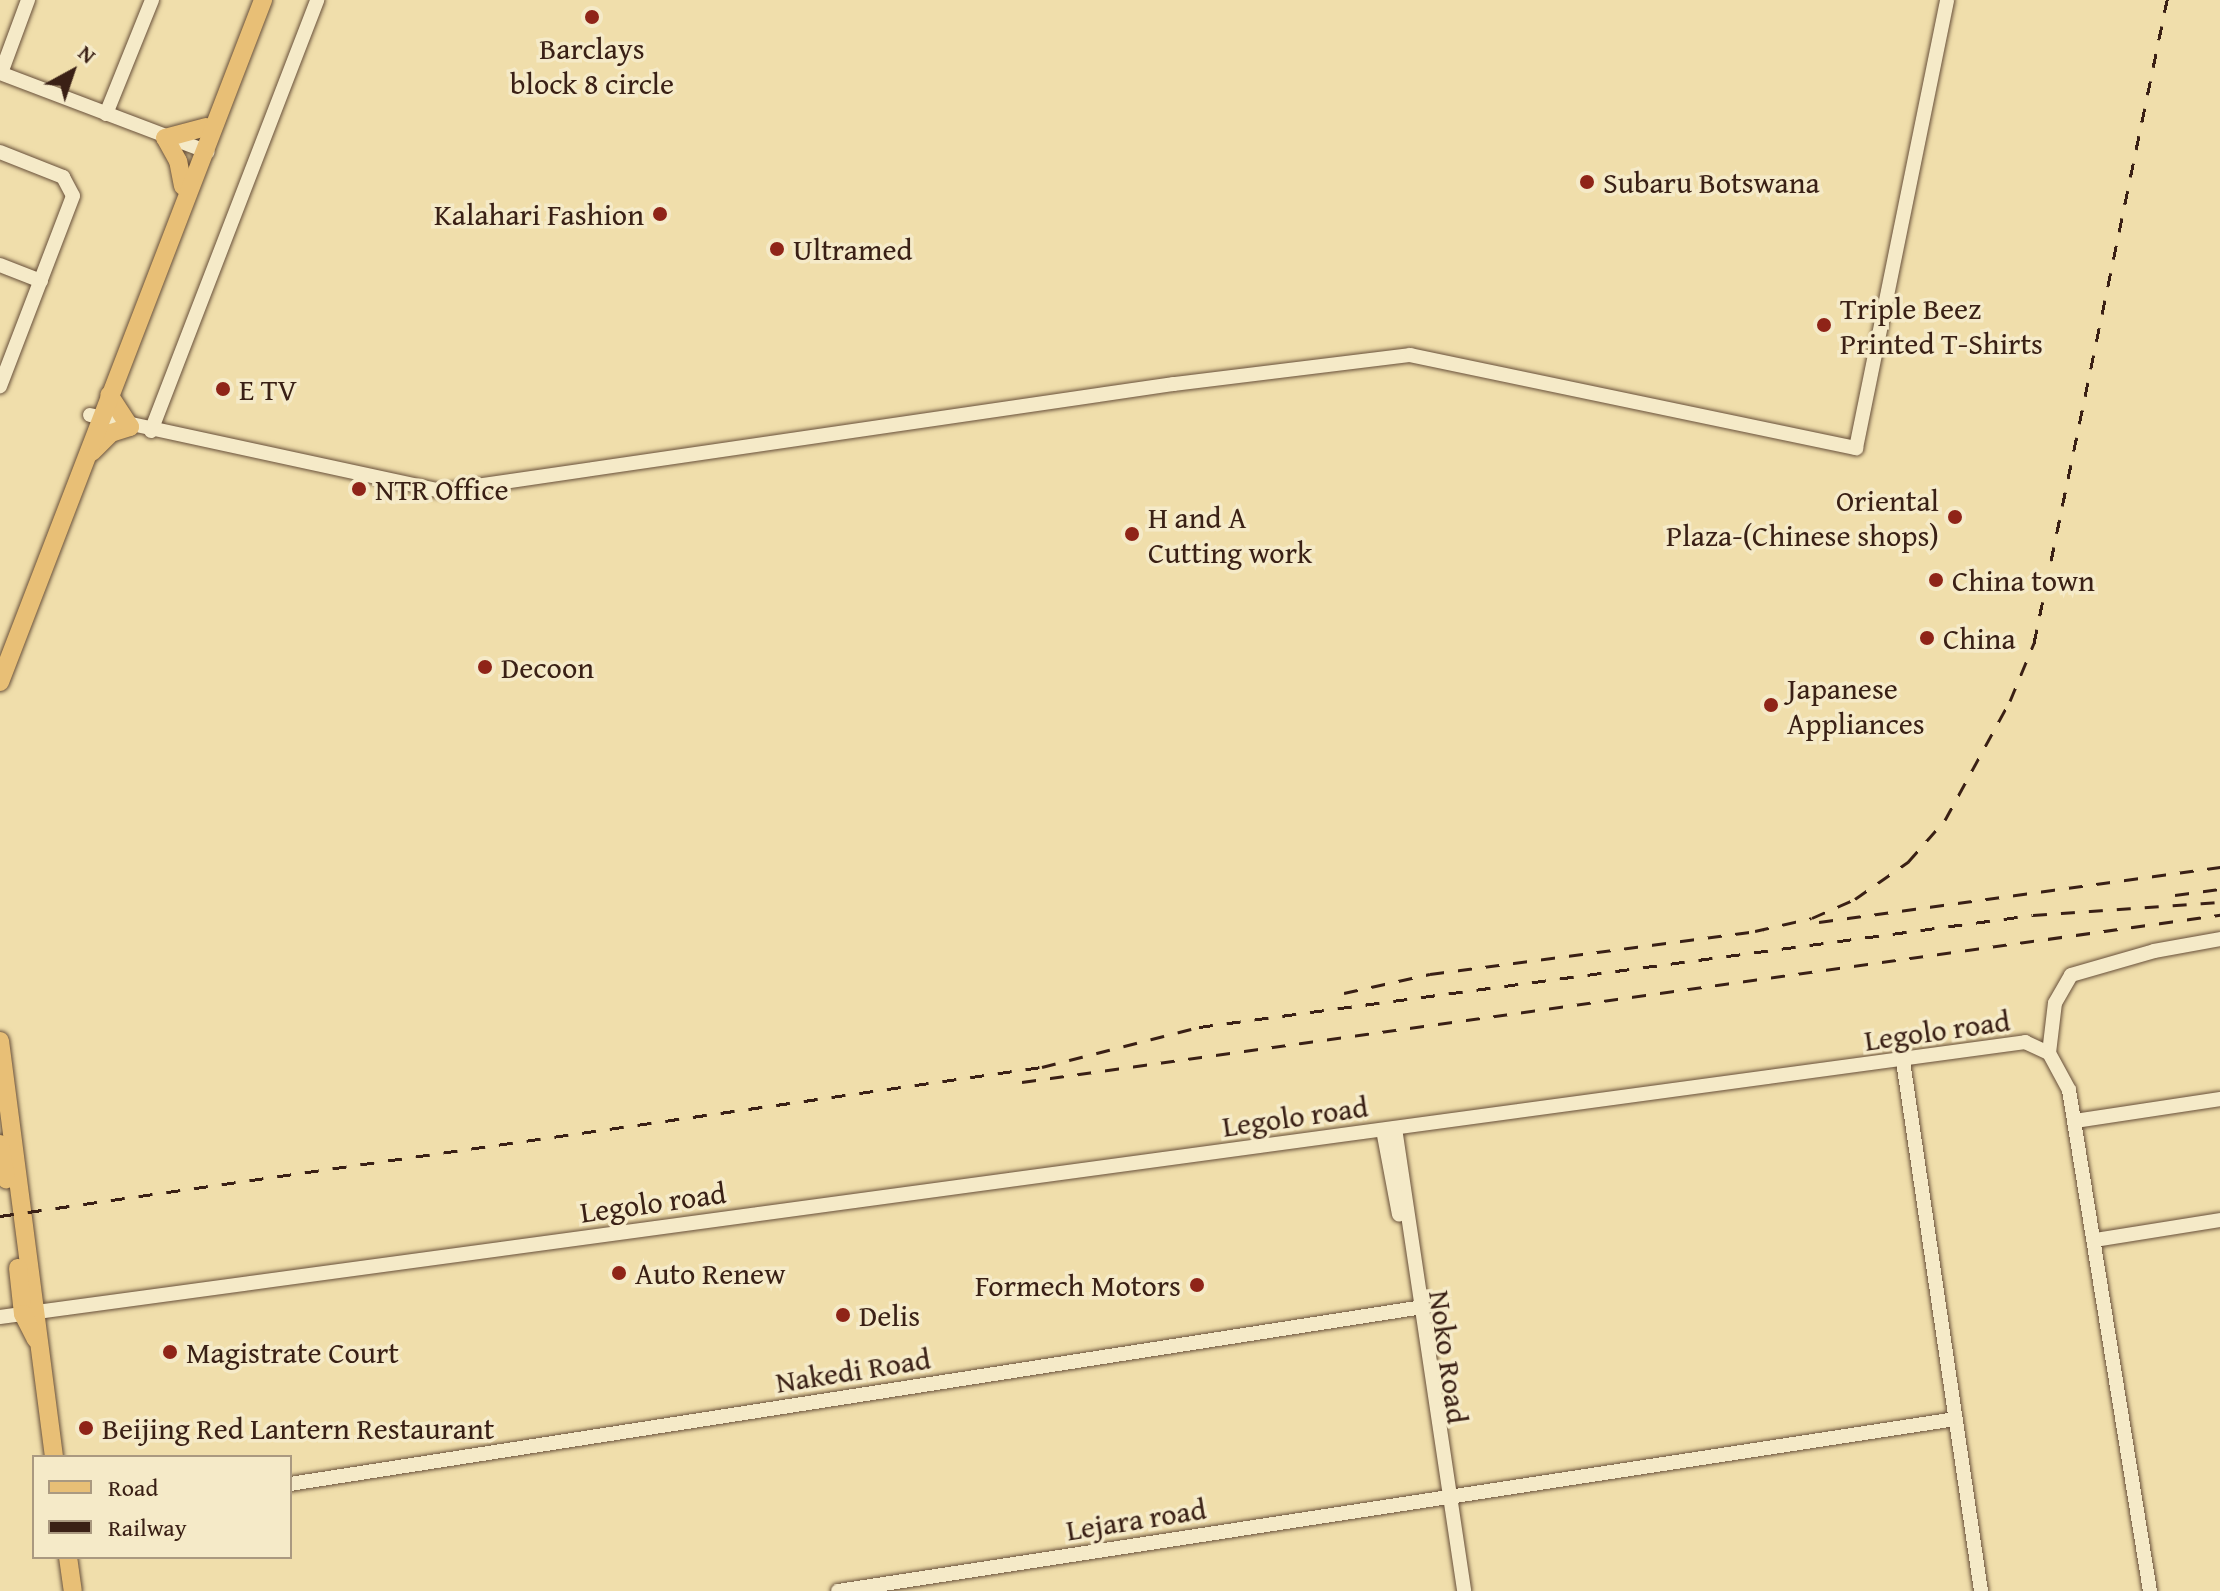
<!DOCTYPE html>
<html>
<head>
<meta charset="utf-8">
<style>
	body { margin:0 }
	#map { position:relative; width:2220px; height:1591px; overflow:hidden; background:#f0deab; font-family:"Gentium Book Plus",serif }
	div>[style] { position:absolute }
	.roads { filter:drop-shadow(0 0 2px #68503a) drop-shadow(0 0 2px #68503a) }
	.minor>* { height:14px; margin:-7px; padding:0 7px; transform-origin:7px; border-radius:7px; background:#f5eac8 }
	.major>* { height:18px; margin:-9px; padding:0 9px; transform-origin:9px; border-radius:9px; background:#e8bf76 }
	.rail>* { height:3px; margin-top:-1.5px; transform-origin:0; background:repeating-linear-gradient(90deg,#3a2015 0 14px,transparent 0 28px) }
	.dots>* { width:22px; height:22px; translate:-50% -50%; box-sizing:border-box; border:4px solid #f5eac8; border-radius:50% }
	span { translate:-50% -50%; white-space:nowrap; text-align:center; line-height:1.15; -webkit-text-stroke:7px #f5eac8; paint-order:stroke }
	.poi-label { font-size:30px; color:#3a2015 }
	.left { translate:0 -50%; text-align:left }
	.right { translate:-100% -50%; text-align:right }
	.street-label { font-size:30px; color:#3a2015 }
	.legend { position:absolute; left:32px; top:1455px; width:260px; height:104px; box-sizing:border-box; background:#f5eac8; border:2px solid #aa9980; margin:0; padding:10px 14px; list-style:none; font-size:24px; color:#3a2015 }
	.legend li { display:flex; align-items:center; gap:16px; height:40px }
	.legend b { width:40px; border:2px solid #aa9980 }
	.north { position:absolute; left:32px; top:32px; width:80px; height:80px; -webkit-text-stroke:6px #f5eac8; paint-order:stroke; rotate:40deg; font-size:22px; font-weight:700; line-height:32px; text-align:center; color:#3a2015 }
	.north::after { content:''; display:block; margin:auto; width:28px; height:36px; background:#3a2015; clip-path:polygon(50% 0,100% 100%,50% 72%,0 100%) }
</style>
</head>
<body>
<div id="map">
	<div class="roads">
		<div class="minor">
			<i style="left:0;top:73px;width:222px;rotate:20.8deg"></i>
			<i style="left:1px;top:73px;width:78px;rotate:-69.7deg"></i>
			<i style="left:106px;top:114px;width:123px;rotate:-68deg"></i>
			<i style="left:0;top:152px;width:68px;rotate:21.6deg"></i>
			<i style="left:63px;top:177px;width:21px;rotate:62deg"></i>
			<i style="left:73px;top:196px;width:204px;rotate:111deg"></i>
			<i style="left:0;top:265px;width:44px;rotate:21.3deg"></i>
			<i style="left:90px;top:415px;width:360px;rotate:12.2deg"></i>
			<i style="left:442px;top:491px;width:740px;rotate:-8.32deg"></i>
			<i style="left:1174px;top:384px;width:238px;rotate:-7deg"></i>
			<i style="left:1410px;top:355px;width:456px;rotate:11.8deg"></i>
			<i style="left:1856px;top:448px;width:457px;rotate:-78.5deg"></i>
			<i style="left:151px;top:431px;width:462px;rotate:-68.9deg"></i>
			<i style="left:2049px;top:1053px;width:50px;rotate:-83.2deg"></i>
			<i style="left:2055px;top:1003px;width:32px;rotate:-60deg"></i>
			<i style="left:2071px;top:975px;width:86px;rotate:-16.1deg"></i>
			<i style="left:2154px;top:951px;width:67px;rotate:-10.3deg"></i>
			<i style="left:1903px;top:1061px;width:536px;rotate:81.63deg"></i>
			<i style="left:2075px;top:1121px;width:147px;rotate:-8.6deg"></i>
			<i style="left:1395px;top:1128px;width:468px;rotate:81.5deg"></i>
			<i style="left:1383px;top:1130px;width:86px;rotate:79.3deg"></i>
			<i style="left:2095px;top:1240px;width:127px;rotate:-9.1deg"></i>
			<i style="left:0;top:1317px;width:2044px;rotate:-7.73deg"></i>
			<i style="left:2025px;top:1042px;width:26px;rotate:25deg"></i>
			<i style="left:2049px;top:1053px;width:42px;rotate:61.6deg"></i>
			<i style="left:2069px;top:1090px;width:508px;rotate:80.82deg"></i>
			<i style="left:290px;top:1484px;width:1147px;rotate:-8.88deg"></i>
			<i style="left:838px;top:1591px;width:1130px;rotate:-8.75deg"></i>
		</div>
		<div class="major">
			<i style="left:183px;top:186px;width:25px;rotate:-101deg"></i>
			<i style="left:178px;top:161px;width:26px;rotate:-119deg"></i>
			<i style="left:165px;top:138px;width:42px;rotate:-15deg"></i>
			<i style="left:92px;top:452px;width:27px;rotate:-45deg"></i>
			<i style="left:111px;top:433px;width:20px;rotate:-18deg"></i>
			<i style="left:130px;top:427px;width:38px;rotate:-123deg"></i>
			<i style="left:0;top:682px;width:731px;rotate:-68.91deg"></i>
			<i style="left:0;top:1041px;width:419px;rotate:82.6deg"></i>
			<i style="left:0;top:1144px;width:36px;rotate:80deg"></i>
			<i style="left:18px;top:1268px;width:46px;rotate:83.8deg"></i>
			<i style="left:23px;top:1314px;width:28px;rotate:63deg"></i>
			<i style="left:68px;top:1557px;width:34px;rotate:82deg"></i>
		</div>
	</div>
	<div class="rail">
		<i style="left:2175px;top:895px;width:45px;rotate:-7.6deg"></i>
		<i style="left:1819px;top:922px;width:405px;rotate:-7.8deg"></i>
		<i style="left:1755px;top:931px;width:58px;rotate:-12.8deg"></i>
		<i style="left:1812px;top:918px;width:47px;rotate:-23.8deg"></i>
		<i style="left:1855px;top:899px;width:65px;rotate:-34.9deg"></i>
		<i style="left:1908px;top:862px;width:56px;rotate:-48.6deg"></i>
		<i style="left:1945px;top:820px;width:136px;rotate:-61.4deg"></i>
		<i style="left:2010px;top:701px;width:63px;rotate:-67.5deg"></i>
		<i style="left:2034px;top:643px;width:657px;rotate:-78.31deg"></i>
		<i style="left:1344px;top:993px;width:88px;rotate:-12.5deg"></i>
		<i style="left:1430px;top:974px;width:336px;rotate:-7.5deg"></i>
		<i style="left:1022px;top:1082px;width:1210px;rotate:-7.94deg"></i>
		<i style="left:0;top:1216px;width:1053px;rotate:-8.14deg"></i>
		<i style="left:1042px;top:1067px;width:162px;rotate:-14.3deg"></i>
		<i style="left:1199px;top:1027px;width:841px;rotate:-7.65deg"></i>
		<i style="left:2033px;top:915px;width:187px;rotate:-4deg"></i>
	</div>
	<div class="dots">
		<i style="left:592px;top:17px;background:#8f2418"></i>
		<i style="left:1587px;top:182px;background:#8f2418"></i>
		<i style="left:660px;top:214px;background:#8f2418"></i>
		<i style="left:777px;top:249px;background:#8f2418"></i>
		<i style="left:1824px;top:325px;background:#8f2418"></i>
		<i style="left:223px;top:389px;background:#8f2418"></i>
		<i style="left:359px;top:489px;background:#8f2418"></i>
		<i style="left:1955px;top:517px;background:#8f2418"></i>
		<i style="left:1132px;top:534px;background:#8f2418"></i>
		<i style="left:1936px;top:580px;background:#8f2418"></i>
		<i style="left:1927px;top:638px;background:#8f2418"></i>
		<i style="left:485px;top:667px;background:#8f2418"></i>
		<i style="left:1771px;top:705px;background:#8f2418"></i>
		<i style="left:619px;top:1273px;background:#8f2418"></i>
		<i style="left:1197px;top:1285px;background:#8f2418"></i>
		<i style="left:843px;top:1315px;background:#8f2418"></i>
		<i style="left:170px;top:1352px;background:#8f2418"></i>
		<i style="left:86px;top:1428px;background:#8f2418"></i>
	</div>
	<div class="poi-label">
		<span style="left:592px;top:65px">Barclays<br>block 8 circle</span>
		<span class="left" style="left:1603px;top:182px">Subaru Botswana</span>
		<span class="right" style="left:644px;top:214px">Kalahari Fashion</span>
		<span class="left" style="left:793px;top:249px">Ultramed</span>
		<span class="left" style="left:1840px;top:325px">Triple Beez<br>Printed T-Shirts</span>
		<span class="left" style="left:239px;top:389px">E TV</span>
		<span class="left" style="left:375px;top:489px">NTR Office</span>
		<span class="right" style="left:1939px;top:517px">Oriental<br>Plaza-(Chinese shops)</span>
		<span class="left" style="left:1148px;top:534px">H and A<br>Cutting work</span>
		<span class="left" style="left:1952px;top:580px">China town</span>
		<span class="left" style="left:1943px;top:638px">China</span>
		<span class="left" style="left:501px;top:667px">Decoon</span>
		<span class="left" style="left:1787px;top:705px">Japanese<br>Appliances</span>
		<span class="left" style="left:635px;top:1273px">Auto Renew</span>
		<span class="right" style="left:1181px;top:1285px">Formech Motors</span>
		<span class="left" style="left:859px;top:1315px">Delis</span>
		<span class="left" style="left:186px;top:1352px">Magistrate Court</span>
		<span class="left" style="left:102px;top:1428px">Beijing Red Lantern Restaurant</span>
	</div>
	<div class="street-label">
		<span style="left:1937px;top:1030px;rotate:-8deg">Legolo road</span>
		<span style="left:1295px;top:1116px;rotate:-8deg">Legolo road</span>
		<span style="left:653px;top:1202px;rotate:-8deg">Legolo road</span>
		<span style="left:1449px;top:1357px;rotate:82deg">Noko Road</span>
		<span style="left:853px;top:1370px;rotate:-9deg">Nakedi Road</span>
		<span style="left:1136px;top:1519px;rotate:-9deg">Lejara road</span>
	</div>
	<ul class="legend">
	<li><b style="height:10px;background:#e8bf76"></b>Road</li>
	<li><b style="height:10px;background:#3a2015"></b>Railway</li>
	</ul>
	<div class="north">N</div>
</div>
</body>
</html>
